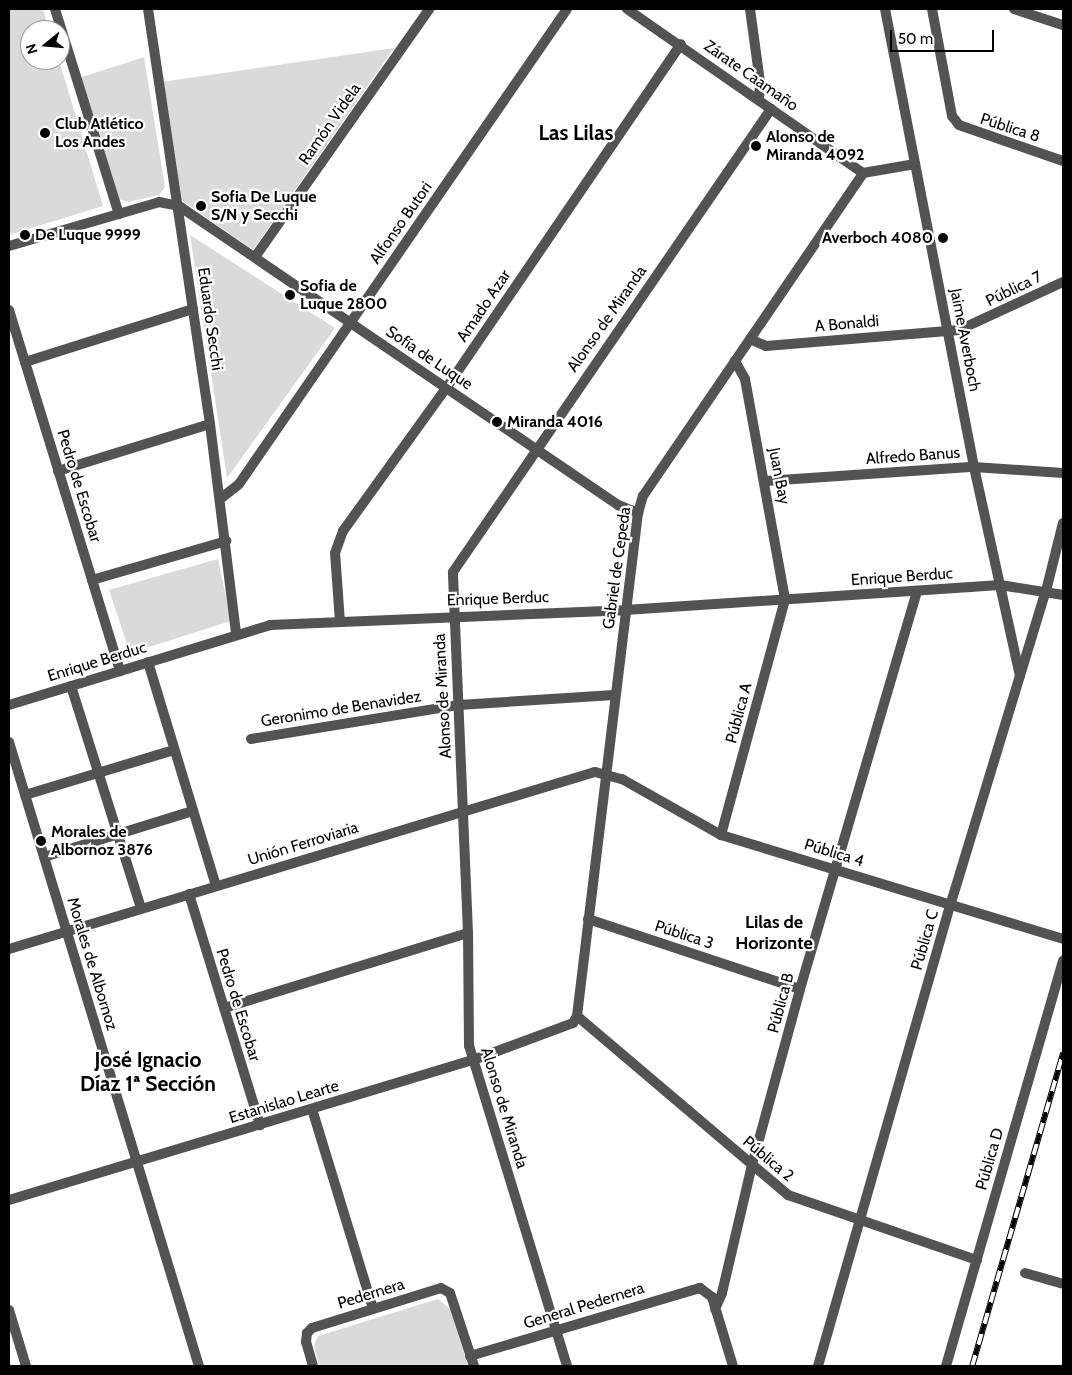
<!DOCTYPE html>
<html>
<head>
<meta charset="utf-8">
<style>
	body { margin:0 }
	#map { position:relative; width:1072px; height:1375px; overflow:hidden; background:#fff; font-family:Cabin,sans-serif }
	div>[style] { position:absolute }
	.green>* { inset:0; background:#dadada }
	.street>* { height:10px; margin:-5px; padding:0 5px; transform-origin:5px; border-radius:5px; background:#535353 }
	.rail>* { height:5.5px; margin-top:-2.75px; transform-origin:0; background:repeating-linear-gradient(90deg,#fff 0 11px,#000 0 22px); box-sizing:border-box; border-block:1px solid #000 }
	.dots>* { width:14px; height:14px; translate:-50% -50%; box-sizing:border-box; border:2px solid #fff; border-radius:50% }
	span { translate:-50% -50%; white-space:nowrap; text-align:center; line-height:1.15; -webkit-text-stroke:4.5px #fff; paint-order:stroke }
	.street-label { font-size:16px; color:#000 }
	.poi-label { font-size:16px; color:#000; font-weight:700 }
	.left { translate:0 -50%; text-align:left }
	.right { translate:-100% -50%; text-align:right }
	.neighbourhood-label { font-size:18px; color:#000; font-weight:700 }
	.district-label { font-size:21px; color:#000; font-weight:700 }
	.frame { position:absolute; inset:0; border:10px solid #000; pointer-events:none }
	.north { position:absolute; left:20px; top:20px; width:50px; height:50px; box-sizing:border-box; background:#fff; border:1px solid #999; border-radius:50%; rotate:253deg; font-size:14px; font-weight:700; line-height:20px; text-align:center; color:#000 }
	.north::after { content:''; display:block; margin:auto; width:18px; height:22px; background:#000; clip-path:polygon(50% 0,100% 100%,50% 72%,0 100%) }
	.scale { position:absolute; left:890px; top:30px; width:104px; height:22px; box-sizing:border-box; border:2px solid #000; border-top:0; padding-left:6px; font-size:15px; line-height:18px; white-space:nowrap; color:#000; -webkit-text-stroke:4px #fff; paint-order:stroke }
</style>
</head>
<body>
<div id="map">
	<div class="green">
		<i style="clip-path:polygon(9px 9px,43px 9px,49px 30px,30px 30px,30px 60px,59px 60px,103px 206px,9px 235px)"></i>
		<i style="clip-path:polygon(394px 48px,253px 250px,180px 199px,161px 82px)"></i>
		<i style="clip-path:polygon(144px 57px,165px 187px,159px 195px,128px 202px,116px 198px,79px 78px)"></i>
		<i style="clip-path:polygon(190px 235px,335px 328px,227px 478px)"></i>
		<i style="clip-path:polygon(218px 559px,231px 621px,130px 653px,109px 590px)"></i>
		<i style="clip-path:polygon(438px 1299px,450px 1309px,468px 1366px,319px 1366px,314px 1345px,318px 1336px)"></i>
	</div>
	<div class="street">
		<i style="left:55px;top:9px;width:215px;rotate:72.7deg"></i>
		<i style="left:148px;top:9px;width:420px;rotate:81.5deg"></i>
		<i style="left:210px;top:424px;width:212px;rotate:82.9deg"></i>
		<i style="left:627px;top:9px;width:287px;rotate:34.8deg"></i>
		<i style="left:863px;top:173px;width:53px;rotate:-9.8deg"></i>
		<i style="left:750px;top:9px;width:74px;rotate:82.2deg"></i>
		<i style="left:760px;top:82px;width:18px;rotate:93deg"></i>
		<i style="left:885px;top:9px;width:467px;rotate:79deg"></i>
		<i style="left:974px;top:467px;width:214px;rotate:77.6deg"></i>
		<i style="left:932px;top:9px;width:109px;rotate:79.4deg"></i>
		<i style="left:952px;top:116px;width:11px;rotate:52deg"></i>
		<i style="left:959px;top:125px;width:110px;rotate:19.1deg"></i>
		<i style="left:1014px;top:9px;width:52px;rotate:18.1deg"></i>
		<i style="left:9px;top:246px;width:156px;rotate:-16.3deg"></i>
		<i style="left:159px;top:202px;width:20px;rotate:11deg"></i>
		<i style="left:179px;top:206px;width:531px;rotate:34.26deg"></i>
		<i style="left:618px;top:505px;width:22px;rotate:22deg"></i>
		<i style="left:255px;top:257px;width:303px;rotate:-54.9deg"></i>
		<i style="left:9px;top:310px;width:378px;rotate:72.9deg"></i>
		<i style="left:750px;top:339px;width:17px;rotate:24deg"></i>
		<i style="left:766px;top:346px;width:194px;rotate:-4.7deg"></i>
		<i style="left:959px;top:330px;width:115px;rotate:-24.8deg"></i>
		<i style="left:25px;top:362px;width:176px;rotate:-17.5deg"></i>
		<i style="left:58px;top:471px;width:159px;rotate:-17.2deg"></i>
		<i style="left:766px;top:481px;width:208px;rotate:-3.9deg"></i>
		<i style="left:974px;top:467px;width:89px;rotate:3.9deg"></i>
		<i style="left:220px;top:499px;width:24px;rotate:-38deg"></i>
		<i style="left:239px;top:484px;width:577px;rotate:-55.37deg"></i>
		<i style="left:92px;top:580px;width:140px;rotate:-16.2deg"></i>
		<i style="left:340px;top:622px;width:69px;rotate:-94.1deg"></i>
		<i style="left:335px;top:553px;width:23px;rotate:-70deg"></i>
		<i style="left:343px;top:531px;width:178px;rotate:-54.2deg"></i>
		<i style="left:447px;top:387px;width:415px;rotate:-55.7deg"></i>
		<i style="left:148px;top:662px;width:234px;rotate:73.1deg"></i>
		<i style="left:71px;top:686px;width:233px;rotate:72.5deg"></i>
		<i style="left:9px;top:705px;width:273px;rotate:-17deg"></i>
		<i style="left:270px;top:625px;width:355px;rotate:-2.4deg"></i>
		<i style="left:625px;top:610px;width:376px;rotate:-3.8deg"></i>
		<i style="left:1000px;top:585px;width:64px;rotate:9deg"></i>
		<i style="left:251px;top:739px;width:211px;rotate:-9.3deg"></i>
		<i style="left:459px;top:705px;width:155px;rotate:-3.7deg"></i>
		<i style="left:9px;top:742px;width:652px;rotate:73.07deg"></i>
		<i style="left:25px;top:795px;width:156px;rotate:-16.8deg"></i>
		<i style="left:721px;top:835px;width:245px;rotate:-74.8deg"></i>
		<i style="left:785px;top:599px;width:224px;rotate:-100.3deg"></i>
		<i style="left:745px;top:379px;width:21px;rotate:-119deg"></i>
		<i style="left:44px;top:857px;width:156px;rotate:-17.2deg"></i>
		<i style="left:189px;top:894px;width:242px;rotate:72.9deg"></i>
		<i style="left:588px;top:919px;width:223px;rotate:18.3deg"></i>
		<i style="left:9px;top:949px;width:612px;rotate:-16.81deg"></i>
		<i style="left:595px;top:772px;width:28px;rotate:15deg"></i>
		<i style="left:622px;top:779px;width:114px;rotate:29.5deg"></i>
		<i style="left:721px;top:835px;width:357px;rotate:16.9deg"></i>
		<i style="left:224px;top:1008px;width:255px;rotate:-17.1deg"></i>
		<i style="left:577px;top:1016px;width:277px;rotate:40.3deg"></i>
		<i style="left:788px;top:1195px;width:200px;rotate:19deg"></i>
		<i style="left:312px;top:1109px;width:209px;rotate:73deg"></i>
		<i style="left:9px;top:1200px;width:485px;rotate:-16.8deg"></i>
		<i style="left:473px;top:1060px;width:107px;rotate:-20.3deg"></i>
		<i style="left:573px;top:1023px;width:8px;rotate:-60deg"></i>
		<i style="left:577px;top:1016px;width:507px;rotate:-83.09deg"></i>
		<i style="left:638px;top:513px;width:18px;rotate:-74deg"></i>
		<i style="left:643px;top:496px;width:391px;rotate:-55.7deg"></i>
		<i style="left:1025px;top:1273px;width:40px;rotate:16deg"></i>
		<i style="left:715px;top:1309px;width:17px;rotate:-66deg"></i>
		<i style="left:722px;top:1293px;width:131px;rotate:-76.8deg"></i>
		<i style="left:752px;top:1165px;width:182px;rotate:-74.7deg"></i>
		<i style="left:800px;top:989px;width:415px;rotate:-73.6deg"></i>
		<i style="left:9px;top:1310px;width:59px;rotate:73.1deg"></i>
		<i style="left:470px;top:1356px;width:240px;rotate:-16.5deg"></i>
		<i style="left:700px;top:1288px;width:15px;rotate:37deg"></i>
		<i style="left:712px;top:1297px;width:72px;rotate:73.1deg"></i>
		<i style="left:313px;top:1366px;width:25px;rotate:-106deg"></i>
		<i style="left:306px;top:1342px;width:9px;rotate:-84deg"></i>
		<i style="left:307px;top:1333px;width:7px;rotate:-45deg"></i>
		<i style="left:312px;top:1328px;width:135px;rotate:-17.2deg"></i>
		<i style="left:441px;top:1288px;width:10px;rotate:29deg"></i>
		<i style="left:450px;top:1293px;width:77px;rotate:71.8deg"></i>
		<i style="left:567px;top:1366px;width:335px;rotate:-107deg"></i>
		<i style="left:469px;top:1046px;width:113px;rotate:-90.5deg"></i>
		<i style="left:468px;top:933px;width:361px;rotate:-92.4deg"></i>
		<i style="left:453px;top:572px;width:562px;rotate:-55.52deg"></i>
		<i style="left:818px;top:1366px;width:479px;rotate:-74deg"></i>
		<i style="left:950px;top:906px;width:329px;rotate:-73.1deg"></i>
		<i style="left:1046px;top:591px;width:70px;rotate:-76deg"></i>
		<i style="left:946px;top:1366px;width:422px;rotate:-73.9deg"></i>
	</div>
	<div class="rail">
		<i style="left:972px;top:1366px;width:326px;rotate:-73.8deg"></i>
	</div>
	<div class="dots">
		<i style="left:45px;top:133px;background:#000"></i>
		<i style="left:756px;top:146px;background:#000"></i>
		<i style="left:201px;top:206px;background:#000"></i>
		<i style="left:25px;top:235px;background:#000"></i>
		<i style="left:943px;top:238px;background:#000"></i>
		<i style="left:290px;top:295px;background:#000"></i>
		<i style="left:497px;top:422px;background:#000"></i>
		<i style="left:41px;top:841px;background:#000"></i>
	</div>
	<div class="street-label">
		<span style="left:751px;top:76px;rotate:35deg">Zárate Caamaño</span>
		<span style="left:330px;top:124px;rotate:-55deg">Ramón Videla</span>
		<span style="left:1010px;top:128px;rotate:18deg">Pública 8</span>
		<span style="left:401px;top:223px;rotate:-55deg">Alfonso Butori</span>
		<span style="left:1014px;top:289px;rotate:-26deg">Pública 7</span>
		<span style="left:484px;top:306px;rotate:-56deg">Amado Azar</span>
		<span style="left:210px;top:319px;rotate:82deg">Eduardo Secchi</span>
		<span style="left:607px;top:319px;rotate:-55deg">Alonso de Miranda</span>
		<span style="left:847px;top:324px;rotate:-5deg">A Bonaldi</span>
		<span style="left:965px;top:340px;rotate:79deg">Jaime Averboch</span>
		<span style="left:429px;top:358px;rotate:34deg">Sofía de Luque</span>
		<span style="left:913px;top:456px;rotate:-4deg">Alfredo Banus</span>
		<span style="left:779px;top:476px;rotate:79deg">Juan Bay</span>
		<span style="left:79px;top:486px;rotate:73deg">Pedro de Escobar</span>
		<span style="left:617px;top:568px;rotate:-82deg">Gabriel de Cepeda</span>
		<span style="left:902px;top:577px;rotate:-4deg">Enrique Berduc</span>
		<span style="left:498px;top:599px;rotate:-2deg">Enrique Berduc</span>
		<span style="left:97px;top:662px;rotate:-17deg">Enrique Berduc</span>
		<span style="left:443px;top:696px;rotate:-93deg">Alonso de Miranda</span>
		<span style="left:341px;top:709px;rotate:-9deg">Geronimo de Benavidez</span>
		<span style="left:739px;top:713px;rotate:-75deg">Pública A</span>
		<span style="left:303px;top:844px;rotate:-17deg">Unión Ferroviaria</span>
		<span style="left:834px;top:853px;rotate:17deg">Pública 4</span>
		<span style="left:684px;top:935px;rotate:18deg">Pública 3</span>
		<span style="left:925px;top:940px;rotate:-74deg">Pública C</span>
		<span style="left:92px;top:964px;rotate:73deg">Morales de Albornoz</span>
		<span style="left:781px;top:1003px;rotate:-75deg">Pública B</span>
		<span style="left:238px;top:1005px;rotate:73deg">Pedro de Escobar</span>
		<span style="left:284px;top:1102px;rotate:-17deg">Estanislao Learte</span>
		<span style="left:504px;top:1108px;rotate:73deg">Alonso de Miranda</span>
		<span style="left:768px;top:1159px;rotate:40deg">Pública 2</span>
		<span style="left:990px;top:1159px;rotate:-74deg">Pública D</span>
		<span style="left:371px;top:1294px;rotate:-17deg">Pedernera</span>
		<span style="left:584px;top:1306px;rotate:-17deg">General Pedernera</span>
	</div>
	<div class="poi-label">
		<span class="left" style="left:55px;top:133px">Club Atlético<br>Los Andes</span>
		<span class="left" style="left:766px;top:146px">Alonso de<br>Miranda 4092</span>
		<span class="left" style="left:211px;top:206px">Sofia De Luque<br>S/N y Secchi</span>
		<span class="left" style="left:35px;top:235px">De Luque 9999</span>
		<span class="right" style="left:933px;top:238px">Averboch 4080</span>
		<span class="left" style="left:300px;top:295px">Sofia de<br>Luque 2800</span>
		<span class="left" style="left:507px;top:422px">Miranda 4016</span>
		<span class="left" style="left:51px;top:841px">Morales de<br>Albornoz 3876</span>
	</div>
	<div class="neighbourhood-label">
		<span style="left:774px;top:933px">Lilas de<br>Horizonte</span>
	</div>
	<div class="district-label">
		<span style="left:576px;top:133px">Las Lilas</span>
		<span style="left:148px;top:1072px">José Ignacio<br>Díaz 1ª Sección</span>
	</div>
	<div class="frame"></div>
	<div class="north">N</div>
	<div class="scale">50 m</div>
</div>
</body>
</html>
